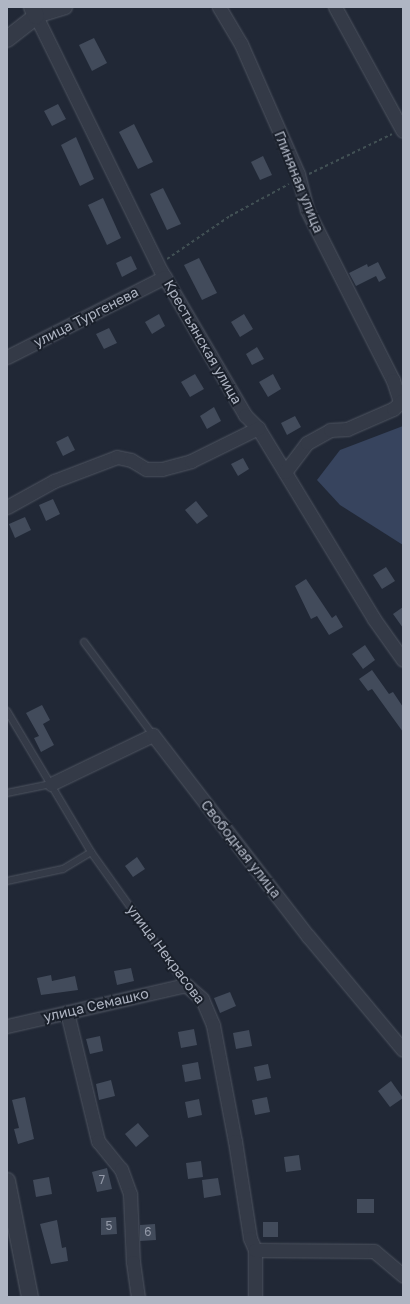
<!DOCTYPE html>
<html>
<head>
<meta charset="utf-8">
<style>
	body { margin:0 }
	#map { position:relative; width:410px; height:1304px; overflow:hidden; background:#212836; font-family:"Golos Text",sans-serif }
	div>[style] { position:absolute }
	.water>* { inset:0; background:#37445e }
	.building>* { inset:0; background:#424b5b }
	.path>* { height:2px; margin-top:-1px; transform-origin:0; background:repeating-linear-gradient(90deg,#415054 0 3px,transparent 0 6px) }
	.roads { filter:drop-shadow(0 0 1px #4f5561) drop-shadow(0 0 1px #4f5561) }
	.service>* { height:6px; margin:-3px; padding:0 3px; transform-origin:3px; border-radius:3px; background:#343a47 }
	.minor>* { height:13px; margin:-6.5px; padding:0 6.5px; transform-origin:6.5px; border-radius:6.5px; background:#343a47 }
	.tertiary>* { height:16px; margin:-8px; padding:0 8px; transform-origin:8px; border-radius:8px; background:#343a47 }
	span { translate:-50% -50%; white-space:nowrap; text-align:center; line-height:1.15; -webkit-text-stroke:4px #1a202b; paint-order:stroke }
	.number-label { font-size:12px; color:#949aa9 }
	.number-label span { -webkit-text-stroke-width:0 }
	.street-label { font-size:14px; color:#afb5c3 }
	.frame { position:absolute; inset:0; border:8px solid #afb5c3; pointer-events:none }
</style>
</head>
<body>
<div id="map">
	<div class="water">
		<i style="clip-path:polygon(403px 426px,403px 545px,340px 505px,317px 480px,340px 450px)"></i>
	</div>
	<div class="building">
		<i style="clip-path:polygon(94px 38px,107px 63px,92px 71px,79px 45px)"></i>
		<i style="clip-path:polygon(58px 104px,66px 119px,52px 126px,44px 111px)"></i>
		<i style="clip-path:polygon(134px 124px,153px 162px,138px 169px,119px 132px)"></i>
		<i style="clip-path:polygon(76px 137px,94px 179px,80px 186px,61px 145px)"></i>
		<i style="clip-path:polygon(263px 156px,272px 175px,260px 180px,251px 162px)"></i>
		<i style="clip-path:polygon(163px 188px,181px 224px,167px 230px,150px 194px)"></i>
		<i style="clip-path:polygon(103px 198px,121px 238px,107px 245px,88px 205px)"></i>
		<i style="clip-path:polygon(131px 256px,137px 269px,122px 277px,116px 263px)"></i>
		<i style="clip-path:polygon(199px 258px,217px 293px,202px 300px,184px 265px)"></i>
		<i style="clip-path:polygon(378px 262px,386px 278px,379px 282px,376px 276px,356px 286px,349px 273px,367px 264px,368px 267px)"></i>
		<i style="clip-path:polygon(159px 314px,165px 326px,152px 334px,145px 322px)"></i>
		<i style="clip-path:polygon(244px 314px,253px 329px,240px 337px,231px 322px)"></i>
		<i style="clip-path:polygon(109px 328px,117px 343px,104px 349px,96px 334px)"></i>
		<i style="clip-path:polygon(257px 347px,264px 359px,252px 365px,246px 354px)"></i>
		<i style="clip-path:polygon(195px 374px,204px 389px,190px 397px,181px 382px)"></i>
		<i style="clip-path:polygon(273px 374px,281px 389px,268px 397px,259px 382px)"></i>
		<i style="clip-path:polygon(214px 407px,221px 421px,207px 429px,200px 416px)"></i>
		<i style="clip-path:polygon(295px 416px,301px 427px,287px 435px,281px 423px)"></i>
		<i style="clip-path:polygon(68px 436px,75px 450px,63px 456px,56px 442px)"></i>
		<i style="clip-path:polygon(243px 458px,249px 469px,238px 476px,231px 464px)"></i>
		<i style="clip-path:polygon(53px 499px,60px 514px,46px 521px,39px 505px)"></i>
		<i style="clip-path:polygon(196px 501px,208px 516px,197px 524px,185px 510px)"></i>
		<i style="clip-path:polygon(25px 517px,31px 530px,15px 538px,9px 524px)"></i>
		<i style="clip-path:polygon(386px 567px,395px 581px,382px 589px,373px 575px)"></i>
		<i style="clip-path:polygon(306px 579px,332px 618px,336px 615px,343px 627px,329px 635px,317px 616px,311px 619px,295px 586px)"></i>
		<i style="clip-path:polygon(403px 607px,403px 628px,393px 614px)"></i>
		<i style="clip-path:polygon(365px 645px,375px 660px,363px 669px,352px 654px)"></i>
		<i style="clip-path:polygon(372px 670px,389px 694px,393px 692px,403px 707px,403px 732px,372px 689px,368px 691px,359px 679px)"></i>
		<i style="clip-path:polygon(42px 705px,50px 720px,43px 724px,54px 745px,41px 752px,34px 738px,39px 736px,26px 713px)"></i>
		<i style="clip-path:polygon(137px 857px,145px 869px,133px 877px,125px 866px)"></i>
		<i style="clip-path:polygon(131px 968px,134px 981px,117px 985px,114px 971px)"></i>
		<i style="clip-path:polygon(51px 975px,52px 981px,75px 976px,78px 990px,41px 995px,37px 978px)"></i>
		<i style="clip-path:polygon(230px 992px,236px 1006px,220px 1013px,214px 998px)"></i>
		<i style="clip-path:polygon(194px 1029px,197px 1045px,181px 1048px,178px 1032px)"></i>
		<i style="clip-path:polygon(249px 1030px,252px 1046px,236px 1049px,233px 1033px)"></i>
		<i style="clip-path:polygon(100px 1036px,103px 1051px,90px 1054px,86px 1039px)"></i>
		<i style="clip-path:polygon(198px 1062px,201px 1079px,185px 1082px,182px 1065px)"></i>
		<i style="clip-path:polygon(268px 1064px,271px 1078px,257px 1081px,254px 1067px)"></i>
		<i style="clip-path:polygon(111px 1080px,115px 1096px,99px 1100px,96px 1084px)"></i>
		<i style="clip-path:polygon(391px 1081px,403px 1098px,390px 1107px,378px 1091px)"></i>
		<i style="clip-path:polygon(25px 1097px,34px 1139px,18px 1144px,14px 1129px,19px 1128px,12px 1100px)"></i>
		<i style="clip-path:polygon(267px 1097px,270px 1112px,255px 1115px,252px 1100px)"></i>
		<i style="clip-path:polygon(199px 1099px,202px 1115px,188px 1118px,185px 1102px)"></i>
		<i style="clip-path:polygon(138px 1123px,149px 1136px,136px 1147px,125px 1134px)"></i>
		<i style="clip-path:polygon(299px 1155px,301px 1170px,286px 1172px,284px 1157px)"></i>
		<i style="clip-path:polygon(201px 1161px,203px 1177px,188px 1179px,186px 1163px)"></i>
		<i style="clip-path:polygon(107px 1168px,112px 1189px,97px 1192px,92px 1172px)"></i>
		<i style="clip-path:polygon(49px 1177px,52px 1194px,36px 1197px,33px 1180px)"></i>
		<i style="clip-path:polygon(218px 1178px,221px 1195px,204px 1198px,202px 1180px)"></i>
		<i style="clip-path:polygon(357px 1199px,374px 1199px,374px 1213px,357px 1213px)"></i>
		<i style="clip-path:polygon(116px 1217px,117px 1234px,101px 1235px,101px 1218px)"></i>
		<i style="clip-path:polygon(57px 1220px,62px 1248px,66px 1247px,68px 1261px,51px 1264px,40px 1224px)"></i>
		<i style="clip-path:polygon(263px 1222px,278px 1222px,278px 1237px,263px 1237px)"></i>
		<i style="clip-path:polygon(155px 1224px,156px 1240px,140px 1241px,140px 1225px)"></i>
	</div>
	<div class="path">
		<i style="left:309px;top:174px;width:92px;rotate:-25.7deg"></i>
		<i style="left:167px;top:259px;width:76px;rotate:-34.3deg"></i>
		<i style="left:230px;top:216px;width:67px;rotate:-28.5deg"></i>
	</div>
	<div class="roads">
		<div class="service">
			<i style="left:84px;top:642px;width:116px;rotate:53.4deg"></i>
			<i style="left:7px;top:711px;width:164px;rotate:59.2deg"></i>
			<i style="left:91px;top:852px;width:163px;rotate:54.5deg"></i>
			<i style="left:7px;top:793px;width:45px;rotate:-11.6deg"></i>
			<i style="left:7px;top:881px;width:57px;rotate:-12.1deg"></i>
			<i style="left:63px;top:869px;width:33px;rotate:-31deg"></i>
		</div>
		<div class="minor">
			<i style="left:65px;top:7px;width:30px;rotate:163deg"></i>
			<i style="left:36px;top:16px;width:284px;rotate:63.9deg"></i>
			<i style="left:161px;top:271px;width:167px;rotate:59.7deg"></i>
			<i style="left:245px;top:415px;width:18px;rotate:45deg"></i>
			<i style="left:258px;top:428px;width:223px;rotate:58.7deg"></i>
			<i style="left:374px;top:619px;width:50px;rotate:54.7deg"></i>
			<i style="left:219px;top:7px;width:43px;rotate:59.3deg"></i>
			<i style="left:241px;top:44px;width:142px;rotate:66.3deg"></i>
			<i style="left:298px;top:174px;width:37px;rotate:76deg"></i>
			<i style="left:307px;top:210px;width:191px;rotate:63.2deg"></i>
			<i style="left:393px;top:380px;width:22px;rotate:72deg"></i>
			<i style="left:335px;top:7px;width:141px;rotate:61.3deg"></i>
			<i style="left:7px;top:357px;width:177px;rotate:-26.9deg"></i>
			<i style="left:285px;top:472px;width:36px;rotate:-53deg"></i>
			<i style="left:307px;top:443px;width:26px;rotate:-29deg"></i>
			<i style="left:330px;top:430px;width:17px;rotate:-3deg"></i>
			<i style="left:347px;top:429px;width:50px;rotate:-23.5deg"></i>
			<i style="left:393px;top:409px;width:13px;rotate:-42deg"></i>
			<i style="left:7px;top:507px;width:54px;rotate:-29deg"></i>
			<i style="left:54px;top:481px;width:67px;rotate:-20.9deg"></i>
			<i style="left:117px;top:457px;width:14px;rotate:12deg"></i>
			<i style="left:131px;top:460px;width:17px;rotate:31deg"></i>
			<i style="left:146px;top:469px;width:16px"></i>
			<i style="left:162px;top:469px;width:30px;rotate:-15deg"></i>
			<i style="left:191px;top:461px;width:75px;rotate:-26.2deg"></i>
			<i style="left:51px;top:784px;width:113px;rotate:-25.7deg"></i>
			<i style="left:153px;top:735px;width:254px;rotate:52.4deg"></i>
			<i style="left:308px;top:936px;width:148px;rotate:50.2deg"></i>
			<i style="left:67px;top:1012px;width:133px;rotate:76.5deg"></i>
			<i style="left:98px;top:1141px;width:36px;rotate:51deg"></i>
			<i style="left:121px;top:1169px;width:27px;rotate:70deg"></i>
			<i style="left:130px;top:1194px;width:68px;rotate:87.5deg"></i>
			<i style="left:133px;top:1262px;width:35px;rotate:82deg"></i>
			<i style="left:7px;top:1026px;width:184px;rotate:-12.9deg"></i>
			<i style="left:186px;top:985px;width:21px;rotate:41deg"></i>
			<i style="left:202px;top:999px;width:28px;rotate:67deg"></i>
			<i style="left:213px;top:1025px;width:118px;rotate:79.3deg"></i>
			<i style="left:235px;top:1141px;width:98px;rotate:81.2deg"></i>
			<i style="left:250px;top:1238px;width:13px;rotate:67deg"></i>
			<i style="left:255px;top:1250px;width:47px;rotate:90deg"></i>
			<i style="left:255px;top:1250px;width:119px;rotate:0.5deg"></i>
			<i style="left:374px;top:1251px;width:38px;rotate:40deg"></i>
		</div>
		<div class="tertiary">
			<i style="left:7px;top:39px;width:37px;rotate:-38deg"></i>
			<i style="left:36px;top:16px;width:10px;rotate:-114deg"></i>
			<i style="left:7px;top:1181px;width:118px;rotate:78.8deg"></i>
		</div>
	</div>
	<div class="number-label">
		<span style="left:102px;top:1180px">7</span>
		<span style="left:109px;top:1226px">5</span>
		<span style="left:148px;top:1232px">6</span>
	</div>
	<div class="street-label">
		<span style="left:299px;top:182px;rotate:68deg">Глиняная улица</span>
		<span style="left:86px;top:317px;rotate:-27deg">улица Тургенева</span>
		<span style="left:203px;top:342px;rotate:60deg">Крестьянская улица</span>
		<span style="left:241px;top:849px;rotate:52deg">Свободная улица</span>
		<span style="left:166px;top:954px;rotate:53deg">улица Некрасова</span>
		<span style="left:96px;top:1005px;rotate:-13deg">улица Семашко</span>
	</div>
	<div class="frame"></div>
</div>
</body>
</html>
